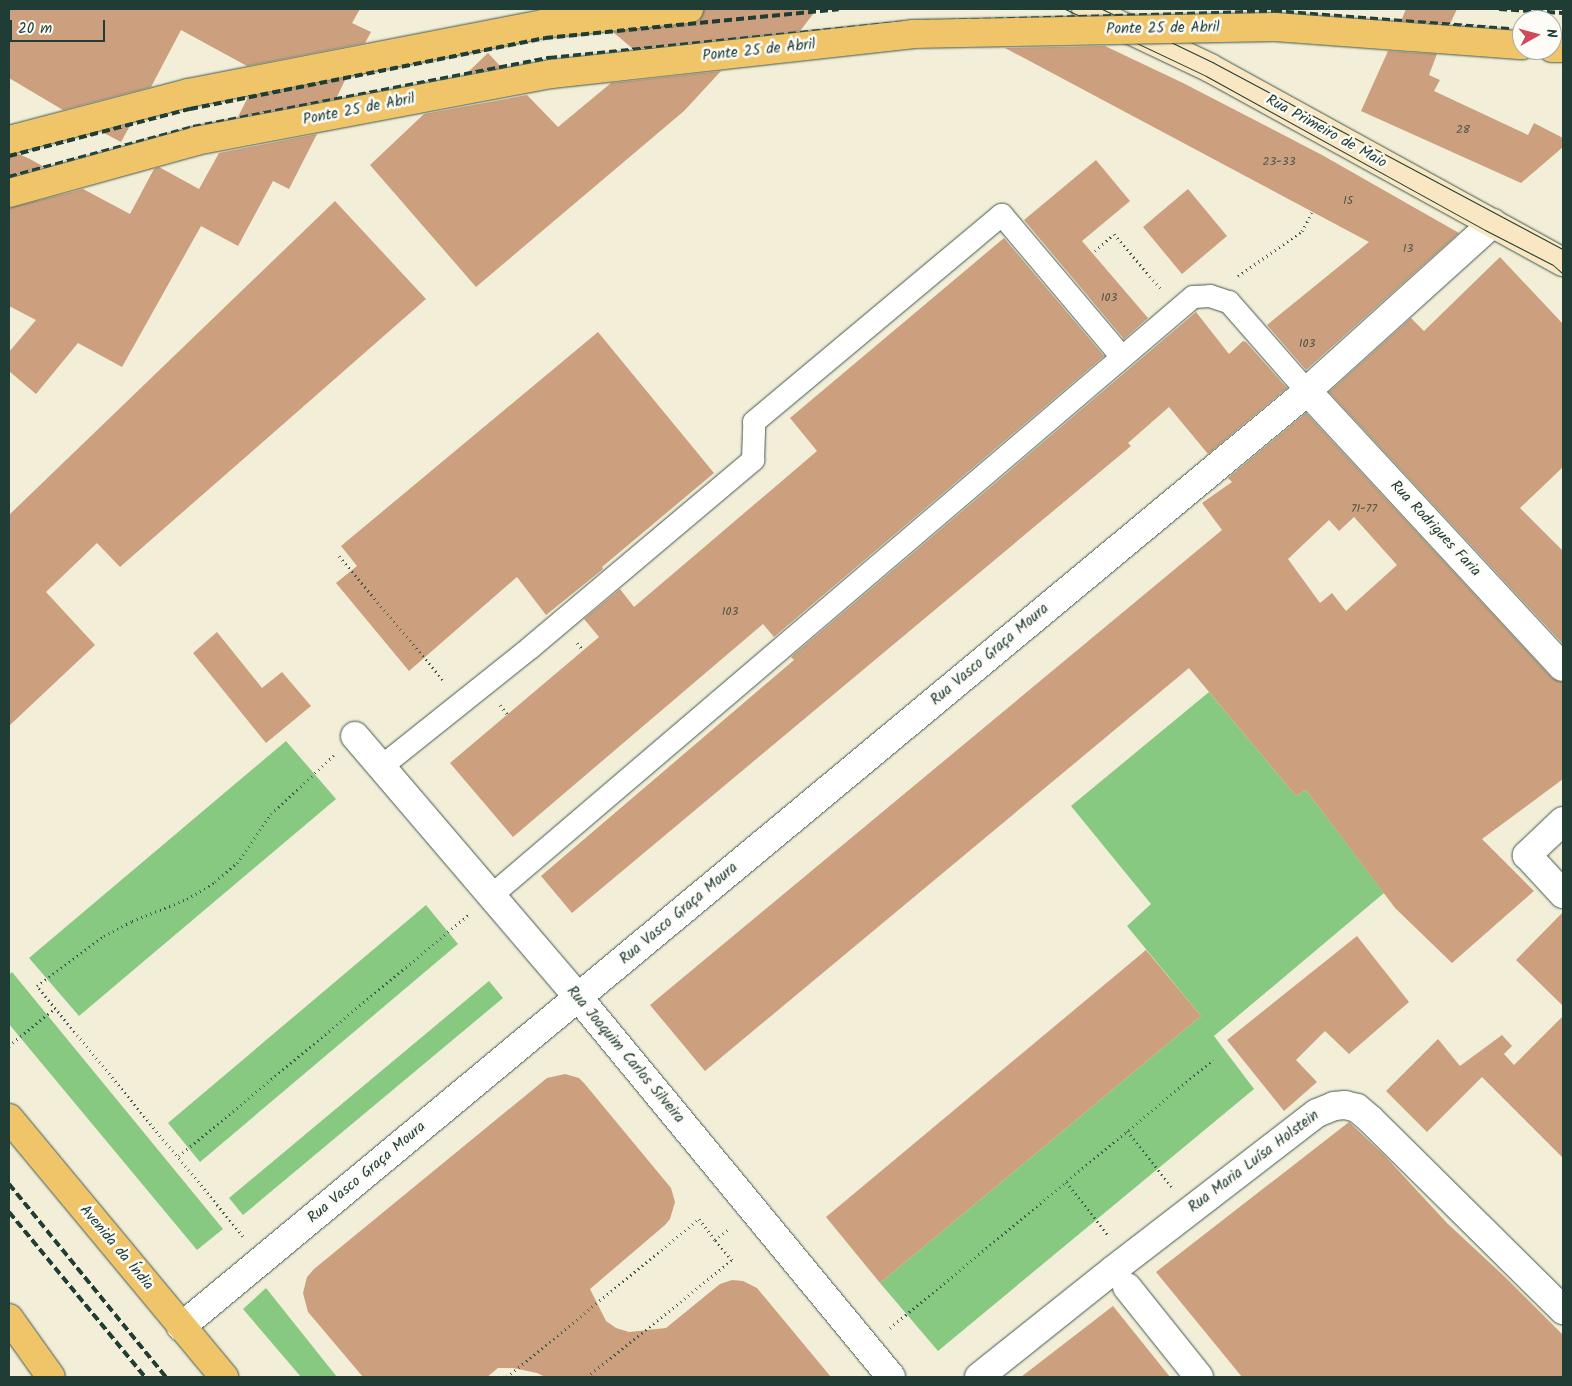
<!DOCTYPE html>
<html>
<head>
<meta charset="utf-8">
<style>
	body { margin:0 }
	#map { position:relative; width:1572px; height:1386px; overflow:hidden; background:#f2eed8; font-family:Kalam,sans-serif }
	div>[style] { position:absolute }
	.green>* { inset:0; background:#88c982 }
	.building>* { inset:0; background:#cca07f }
	.path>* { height:3px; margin-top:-1.5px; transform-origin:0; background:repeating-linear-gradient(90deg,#3f584d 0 1px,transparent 0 5px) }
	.roads { filter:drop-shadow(0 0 1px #3f584d) drop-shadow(0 0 1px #3f584d) }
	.pedestrian>* { height:22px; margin:-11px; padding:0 11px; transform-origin:11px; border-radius:11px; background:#fff }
	.minor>* { height:28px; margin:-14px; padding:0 14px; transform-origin:14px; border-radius:14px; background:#fff }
	.secondary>* { height:28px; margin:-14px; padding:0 14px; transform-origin:14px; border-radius:14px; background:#f9e7c3 }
	.primary>* { height:28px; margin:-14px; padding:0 14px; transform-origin:14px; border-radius:14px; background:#f0c469 }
	.motorway>* { height:28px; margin:-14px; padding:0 14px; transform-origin:14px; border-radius:14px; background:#f0c469 }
	.tram>* { height:1px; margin:-0.5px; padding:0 0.5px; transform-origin:0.5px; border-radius:0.5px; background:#1f3d34 }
	.rail>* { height:4px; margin-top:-2px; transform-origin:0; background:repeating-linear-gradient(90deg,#1f3d34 0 8px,transparent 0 12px) }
	.bridges { filter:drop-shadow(0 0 1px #3f584d) drop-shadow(0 0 1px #3f584d) }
	.motorway-bridge>* { height:28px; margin:-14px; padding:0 14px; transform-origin:14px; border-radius:14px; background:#f0c469 }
	span { translate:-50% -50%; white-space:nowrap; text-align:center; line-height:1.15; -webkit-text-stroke:5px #fdfcf7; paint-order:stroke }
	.number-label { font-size:12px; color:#4a5647 }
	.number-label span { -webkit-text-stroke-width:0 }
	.street-label { font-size:15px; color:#1f3d34 }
	.frame { position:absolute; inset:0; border:10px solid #1f3d34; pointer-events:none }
	.north { position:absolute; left:1512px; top:10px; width:50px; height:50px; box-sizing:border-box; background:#fdfcf7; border:1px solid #a4b0a9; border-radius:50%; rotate:83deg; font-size:14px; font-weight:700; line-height:20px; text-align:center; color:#1f3d34 }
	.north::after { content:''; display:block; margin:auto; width:18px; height:22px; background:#d1495b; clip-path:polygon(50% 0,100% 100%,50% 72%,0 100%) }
	.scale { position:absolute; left:10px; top:20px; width:95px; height:22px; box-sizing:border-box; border:2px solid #1f3d34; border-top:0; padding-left:6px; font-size:15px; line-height:18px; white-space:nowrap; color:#1f3d34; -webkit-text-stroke:4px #fdfcf7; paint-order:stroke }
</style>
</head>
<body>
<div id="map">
	<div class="green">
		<i style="clip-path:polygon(1209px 692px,1296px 796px,1306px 790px,1384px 893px,1214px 1036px,1254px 1089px,938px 1351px,880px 1283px,1201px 1016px,1127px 926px,1151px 904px,1071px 806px)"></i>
		<i style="clip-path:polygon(286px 741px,336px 799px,79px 1016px,29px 958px)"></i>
		<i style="clip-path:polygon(426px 905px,458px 944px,200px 1162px,168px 1123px)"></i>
		<i style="clip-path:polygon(12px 972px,223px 1229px,197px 1250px,9px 1024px,9px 975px)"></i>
		<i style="clip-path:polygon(489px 981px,503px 998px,243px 1215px,229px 1198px)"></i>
		<i style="clip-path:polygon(266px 1288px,337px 1377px,301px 1377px,243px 1309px)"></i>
	</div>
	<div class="building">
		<i style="clip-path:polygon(9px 9px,360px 9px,352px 23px,371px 32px,365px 43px,247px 66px,181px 30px,151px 87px,63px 110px,9px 78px)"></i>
		<i style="clip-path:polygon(704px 9px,817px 9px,800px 31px,633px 49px,613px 32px,691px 24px,699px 21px)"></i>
		<i style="clip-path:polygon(1406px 9px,1457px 9px,1450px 24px,1401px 21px)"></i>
		<i style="clip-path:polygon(1105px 46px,1183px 83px,1322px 155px,1459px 233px,1306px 370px,1267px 325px,1369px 242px,1005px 48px)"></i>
		<i style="clip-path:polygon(1388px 51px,1437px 54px,1429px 75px,1440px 80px,1434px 91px,1528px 135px,1534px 123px,1563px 138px,1563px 147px,1521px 183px,1361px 111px)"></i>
		<i style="clip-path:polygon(488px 53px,502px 68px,466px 74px)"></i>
		<i style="clip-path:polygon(721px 71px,684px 111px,476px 287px,370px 165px,424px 114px,527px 95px,558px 127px,611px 83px)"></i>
		<i style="clip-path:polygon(346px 78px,336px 99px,238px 117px,248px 97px)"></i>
		<i style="clip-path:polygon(131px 124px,121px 142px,102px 132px)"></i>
		<i style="clip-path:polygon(317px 134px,289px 189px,273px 181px,238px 246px,201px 226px,122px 367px,78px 343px,36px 394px,9px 371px,9px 352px,36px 320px,9px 306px,9px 208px,83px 189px,130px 214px,154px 169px,159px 167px,199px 189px,219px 153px)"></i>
		<i style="clip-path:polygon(19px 154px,30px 159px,44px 167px,9px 177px,9px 155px)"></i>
		<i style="clip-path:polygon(1096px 160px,1130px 201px,1082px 241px,1148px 318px,1124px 339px,1024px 220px)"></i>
		<i style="clip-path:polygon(1188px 189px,1227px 236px,1182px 274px,1143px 227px)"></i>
		<i style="clip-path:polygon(335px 201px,426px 299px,120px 567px,97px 543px,46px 592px,95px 645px,9px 726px,9px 515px)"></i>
		<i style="clip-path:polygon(1004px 238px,1104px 356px,774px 637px,763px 624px,513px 837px,450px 763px,599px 637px,584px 619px,620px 589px,634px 607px,817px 451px,790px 418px)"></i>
		<i style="clip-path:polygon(1500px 257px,1563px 324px,1563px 467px,1520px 508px,1563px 551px,1563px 644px,1329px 392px,1411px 318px,1424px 331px)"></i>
		<i style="clip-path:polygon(1196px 312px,1229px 354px,1243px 341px,1246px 342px,1287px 388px,1208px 454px,1169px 407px,1128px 443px,1131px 446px,572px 913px,541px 876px,794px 660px,791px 657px)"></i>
		<i style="clip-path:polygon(598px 332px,714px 473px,602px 567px,603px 569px,546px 615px,517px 577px,409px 671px,336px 583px,357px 566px,341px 546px)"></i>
		<i style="clip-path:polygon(evenodd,1306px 413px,1552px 678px,1563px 682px,1563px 779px,1482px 839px,1534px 891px,1452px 963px,1395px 908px,1306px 790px,1296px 796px,1189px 668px,705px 1071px,650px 1005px,1222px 530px,1202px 503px,1232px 482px,1228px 478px,1306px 413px,1354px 517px,1397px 565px,1346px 611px,1332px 593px,1320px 603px,1288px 559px,1329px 520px,1339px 531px,1354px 517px)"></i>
		<i style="clip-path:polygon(217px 632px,262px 688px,282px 672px,311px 706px,266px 743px,193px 653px)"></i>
		<i style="clip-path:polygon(1563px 912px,1563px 1006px,1516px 960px)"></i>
		<i style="clip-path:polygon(1357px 936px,1409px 1002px,1349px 1054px,1325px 1031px,1296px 1060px,1317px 1082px,1284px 1111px,1227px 1040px)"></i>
		<i style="clip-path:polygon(1146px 950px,1201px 1016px,880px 1283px,826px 1217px)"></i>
		<i style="clip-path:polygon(1563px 1016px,1563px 1158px,1482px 1077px,1427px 1132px,1386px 1091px,1438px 1039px,1460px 1066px,1502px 1035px,1512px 1046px,1504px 1054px,1514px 1065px)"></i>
		<i style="clip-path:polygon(565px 1074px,579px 1078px,584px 1083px,671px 1188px,675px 1202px,670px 1219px,665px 1225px,590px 1289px,606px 1321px,616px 1328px,629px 1332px,666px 1328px,720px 1284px,732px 1280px,743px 1281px,757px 1288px,831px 1377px,545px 1377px,537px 1373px,513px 1368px,498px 1368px,487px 1377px,363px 1377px,308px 1312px,303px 1293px,307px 1277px,314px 1269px,547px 1078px)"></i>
		<i style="clip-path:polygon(1349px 1122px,1384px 1155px,1447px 1223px,1504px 1276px,1563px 1335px,1563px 1377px,1242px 1377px,1156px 1272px)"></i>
		<i style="clip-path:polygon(1113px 1306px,1170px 1377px,1021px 1377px)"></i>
	</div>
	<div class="path">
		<i style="left:1095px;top:251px;width:25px;rotate:-42deg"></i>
		<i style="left:1114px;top:234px;width:71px;rotate:49.6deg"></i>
		<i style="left:1238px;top:276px;width:78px;rotate:-35.1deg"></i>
		<i style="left:1302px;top:231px;width:21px;rotate:-62deg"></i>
		<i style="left:339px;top:556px;width:163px;rotate:50deg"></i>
		<i style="left:577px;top:643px;width:9px;rotate:49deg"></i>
		<i style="left:500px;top:705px;width:13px;rotate:51deg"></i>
		<i style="left:9px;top:1046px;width:60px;rotate:-39.6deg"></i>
		<i style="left:1127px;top:1131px;width:72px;rotate:51.2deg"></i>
		<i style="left:179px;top:1156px;width:378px;rotate:-39.8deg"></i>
		<i style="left:1066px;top:1182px;width:69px;rotate:51.5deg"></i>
		<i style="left:243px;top:1236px;width:324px;rotate:-129.5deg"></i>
		<i style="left:37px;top:986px;width:84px;rotate:-36.7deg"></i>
		<i style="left:104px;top:936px;width:32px;rotate:-28deg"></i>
		<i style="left:132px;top:921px;width:59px;rotate:-21.8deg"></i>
		<i style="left:187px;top:899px;width:33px;rotate:-31deg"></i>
		<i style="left:215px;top:882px;width:29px;rotate:-41deg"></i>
		<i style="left:237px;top:863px;width:60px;rotate:-55.2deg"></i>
		<i style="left:271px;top:814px;width:86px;rotate:-43.1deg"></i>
		<i style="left:890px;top:1328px;width:420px;rotate:-39.7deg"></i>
		<i style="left:507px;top:1377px;width:249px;rotate:-39.5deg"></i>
		<i style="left:699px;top:1219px;width:26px;rotate:53deg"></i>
		<i style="left:587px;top:1377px;width:186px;rotate:-38.9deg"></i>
		<i style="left:732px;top:1260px;width:26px;rotate:-130deg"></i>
		<i style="left:715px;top:1240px;width:18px;rotate:-38deg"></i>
	</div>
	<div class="roads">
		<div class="pedestrian">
			<i style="left:381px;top:767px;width:191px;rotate:-38.6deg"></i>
			<i style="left:530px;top:648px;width:292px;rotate:-40.1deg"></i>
			<i style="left:753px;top:460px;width:38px;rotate:-88deg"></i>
			<i style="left:754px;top:422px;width:323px;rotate:-39.9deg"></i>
			<i style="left:1002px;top:215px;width:186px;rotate:49.8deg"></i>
			<i style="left:491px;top:896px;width:923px;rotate:-40.47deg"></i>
			<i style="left:1193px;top:297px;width:17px;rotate:-3deg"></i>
			<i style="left:1210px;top:296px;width:20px;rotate:18deg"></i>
			<i style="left:1229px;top:302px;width:118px;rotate:48.8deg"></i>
		</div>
		<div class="minor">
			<i style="left:1307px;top:391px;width:376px;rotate:47.2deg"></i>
			<i style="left:355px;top:736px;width:343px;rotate:49.5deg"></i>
			<i style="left:578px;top:997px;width:492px;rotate:50.5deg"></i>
			<i style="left:1563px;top:821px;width:50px;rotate:136.6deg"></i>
			<i style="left:1527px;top:855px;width:53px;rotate:47.3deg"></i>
			<i style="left:1127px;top:1287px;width:115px;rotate:51.3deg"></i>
			<i style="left:181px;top:1327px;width:1451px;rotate:-39.71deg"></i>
			<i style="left:1297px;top:400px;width:264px;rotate:-42.1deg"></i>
			<i style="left:979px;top:1377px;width:171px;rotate:-38.6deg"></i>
			<i style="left:1113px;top:1270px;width:257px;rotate:-37.6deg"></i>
			<i style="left:1317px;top:1113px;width:18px;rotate:-22deg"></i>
			<i style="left:1334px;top:1106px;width:11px;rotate:-5deg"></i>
			<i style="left:1345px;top:1105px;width:12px;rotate:14deg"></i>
			<i style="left:1357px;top:1108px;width:17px;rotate:40deg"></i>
			<i style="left:1370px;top:1119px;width:272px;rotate:44.7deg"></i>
		</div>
		<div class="secondary">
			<i style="left:1086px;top:9px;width:137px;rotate:25.4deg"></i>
			<i style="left:1210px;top:68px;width:403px;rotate:28.8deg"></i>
		</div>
		<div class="primary">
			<i style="left:9px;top:1118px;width:337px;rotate:50.3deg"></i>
			<i style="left:9px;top:1318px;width:72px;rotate:54.6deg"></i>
		</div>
		<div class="motorway">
			<i style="left:1552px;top:48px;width:11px"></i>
			<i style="left:9px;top:140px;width:185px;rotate:-14.7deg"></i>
			<i style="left:188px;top:93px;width:362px;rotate:-11deg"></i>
			<i style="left:543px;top:24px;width:147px;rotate:-5.9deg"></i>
		</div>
	</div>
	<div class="tram">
		<i style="left:1065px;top:9px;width:156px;rotate:25.4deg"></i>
		<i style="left:1206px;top:76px;width:319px;rotate:28.9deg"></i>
		<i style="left:1485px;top:230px;width:76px;rotate:27.2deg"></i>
		<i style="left:1553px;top:265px;width:13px;rotate:42deg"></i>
		<i style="left:1102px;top:9px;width:124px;rotate:25.7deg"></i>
		<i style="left:1214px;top:63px;width:395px;rotate:28.1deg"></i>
	</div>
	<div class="rail">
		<i style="left:1499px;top:9px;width:64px;rotate:3.6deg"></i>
		<i style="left:1552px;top:32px;width:11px;rotate:5deg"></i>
		<i style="left:9px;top:156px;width:187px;rotate:-14.6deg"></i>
		<i style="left:190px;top:109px;width:362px;rotate:-11.3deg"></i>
		<i style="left:545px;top:38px;width:295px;rotate:-5.6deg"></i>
		<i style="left:9px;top:177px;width:191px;rotate:-15.2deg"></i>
		<i style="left:193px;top:127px;width:363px;rotate:-11deg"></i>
		<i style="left:549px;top:58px;width:364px;rotate:-5.7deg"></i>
		<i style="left:911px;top:22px;width:363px;rotate:-1.7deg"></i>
		<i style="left:1274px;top:11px;width:249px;rotate:4.4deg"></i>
		<i style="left:9px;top:1184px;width:249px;rotate:50.9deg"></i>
		<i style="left:9px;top:1212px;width:214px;rotate:50.5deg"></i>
	</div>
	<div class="bridges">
		<div class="motorway-bridge">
			<i style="left:9px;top:193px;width:194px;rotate:-15.5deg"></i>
			<i style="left:196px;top:141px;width:362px;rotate:-10.7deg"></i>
			<i style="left:552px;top:74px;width:362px;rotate:-6.3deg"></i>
			<i style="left:912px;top:34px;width:363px;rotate:-1.1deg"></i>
			<i style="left:1275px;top:27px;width:248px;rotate:4.2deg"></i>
		</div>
	</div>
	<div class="number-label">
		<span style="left:1463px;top:130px">28</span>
		<span style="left:1279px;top:162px">23-33</span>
		<span style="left:1348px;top:201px">15</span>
		<span style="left:1408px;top:249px">13</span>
		<span style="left:1109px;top:298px">103</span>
		<span style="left:1307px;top:344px">103</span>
		<span style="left:1364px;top:509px">71-77</span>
		<span style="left:730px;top:612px">103</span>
	</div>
	<div class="street-label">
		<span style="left:1163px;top:29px;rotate:-1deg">Ponte 25 de Abril</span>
		<span style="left:759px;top:51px;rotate:-6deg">Ponte 25 de Abril</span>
		<span style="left:359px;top:110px;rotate:-11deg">Ponte 25 de Abril</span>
		<span style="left:1326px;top:132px;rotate:29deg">Rua Primeiro de Maio</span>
		<span style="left:1435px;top:529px;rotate:47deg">Rua Rodrigues Faria</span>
		<span style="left:990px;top:655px;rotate:-40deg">Rua Vasco Graça Moura</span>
		<span style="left:679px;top:914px;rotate:-40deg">Rua Vasco Graça Moura</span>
		<span style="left:625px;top:1055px;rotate:50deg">Rua Joaquim Carlos Silveira</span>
		<span style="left:1254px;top:1162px;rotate:-37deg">Rua Maria Luísa Holstein</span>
		<span style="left:367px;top:1173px;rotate:-40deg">Rua Vasco Graça Moura</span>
		<span style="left:116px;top:1248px;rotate:50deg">Avenida da Índia</span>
	</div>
	<div class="frame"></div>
	<div class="north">N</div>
	<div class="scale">20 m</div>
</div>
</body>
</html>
